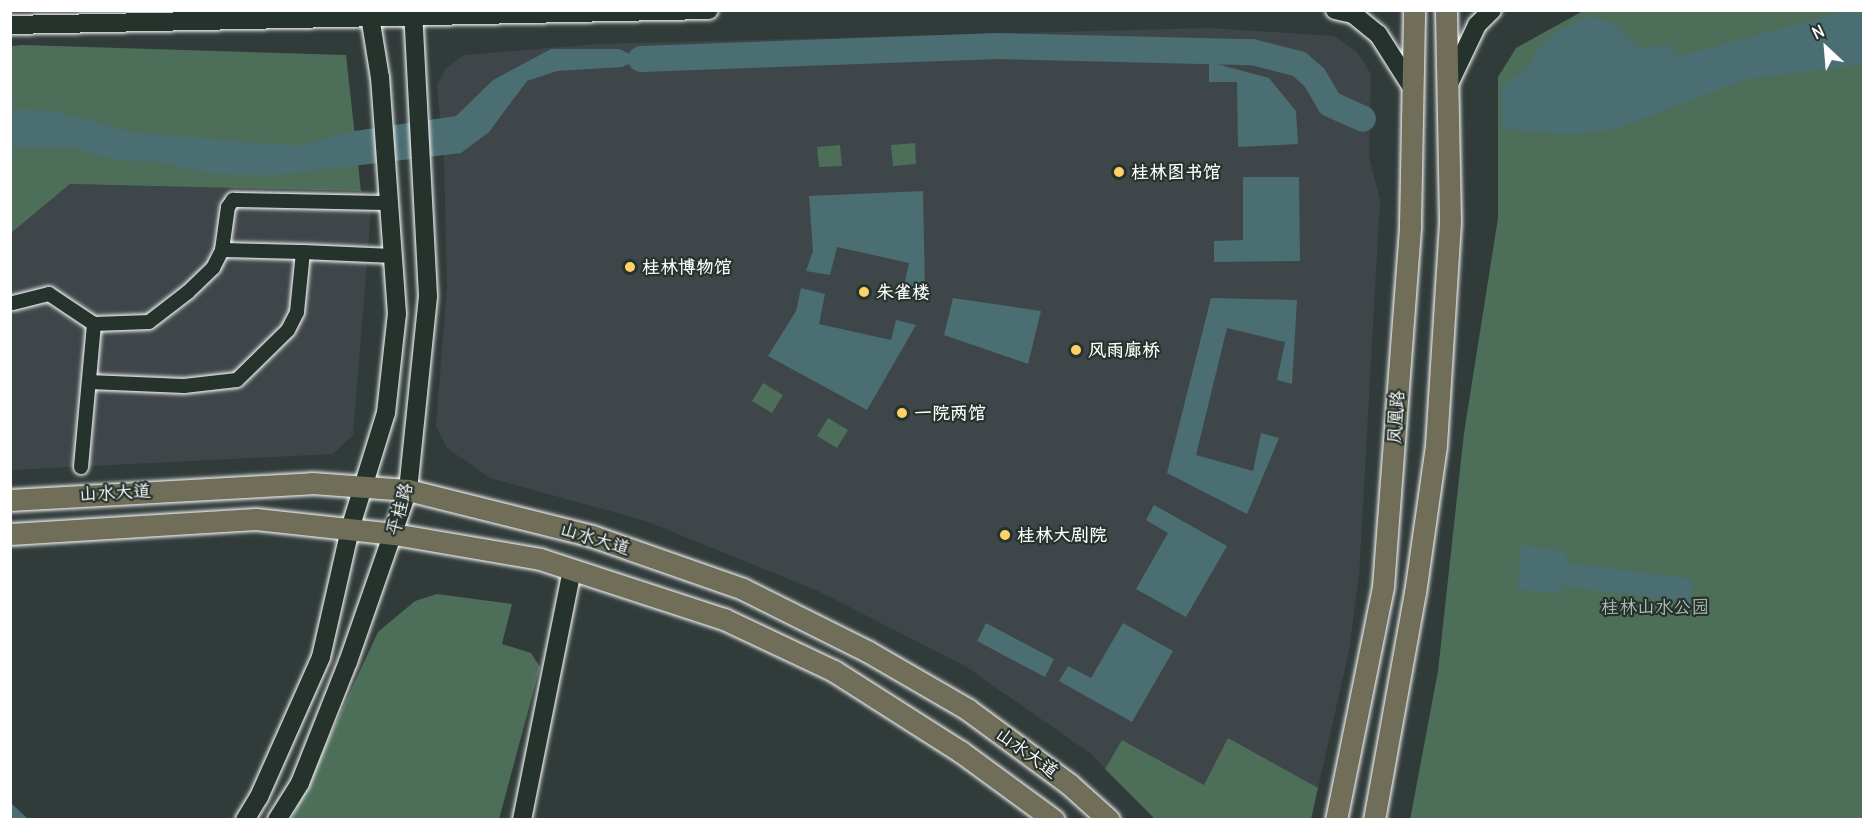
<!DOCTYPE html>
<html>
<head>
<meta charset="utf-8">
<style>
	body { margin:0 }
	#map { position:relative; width:1874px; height:830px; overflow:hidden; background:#313c3a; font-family:Delius,"LXGW WenKai TC",sans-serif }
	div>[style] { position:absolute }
	.built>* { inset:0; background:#3e4649 }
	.green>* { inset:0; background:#4d6e59 }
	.water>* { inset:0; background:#4b6e72 }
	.river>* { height:26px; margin:-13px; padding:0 13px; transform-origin:13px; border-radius:13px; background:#4b6e72 }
	.roads { filter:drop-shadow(0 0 2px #fff) drop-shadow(0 0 2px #fff) }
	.street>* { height:14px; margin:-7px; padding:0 7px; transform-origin:7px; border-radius:7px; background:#26332d }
	.secondary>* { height:18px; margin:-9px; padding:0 9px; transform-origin:9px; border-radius:9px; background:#26332d }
	.primary>* { height:21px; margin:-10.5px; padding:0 10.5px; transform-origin:10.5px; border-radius:10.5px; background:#706e59 }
	.dots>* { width:16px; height:16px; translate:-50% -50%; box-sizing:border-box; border:3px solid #26332d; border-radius:50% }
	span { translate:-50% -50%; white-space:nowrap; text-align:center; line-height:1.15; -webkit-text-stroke:4.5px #26332d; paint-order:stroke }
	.poi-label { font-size:18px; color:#fff; font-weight:700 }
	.left { translate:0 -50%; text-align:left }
	.street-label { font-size:18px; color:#fff }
	.park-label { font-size:18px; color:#afbeb4 }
	.frame { position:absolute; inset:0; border:12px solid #fff; pointer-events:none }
	.north { position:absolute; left:1796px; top:18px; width:60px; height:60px; -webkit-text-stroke:4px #26332d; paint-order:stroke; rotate:334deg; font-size:16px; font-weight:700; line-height:24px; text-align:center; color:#fff }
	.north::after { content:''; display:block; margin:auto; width:21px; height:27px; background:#fff; clip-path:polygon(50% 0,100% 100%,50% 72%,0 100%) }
</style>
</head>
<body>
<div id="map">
	<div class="built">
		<i style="clip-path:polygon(1210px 28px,1334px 36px,1357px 52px,1371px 74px,1369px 156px,1380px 200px,1359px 575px,1349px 651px,1311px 819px,1155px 819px,1090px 753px,965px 666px,818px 591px,646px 521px,490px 478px,447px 448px,436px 426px,447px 286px,444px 159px,437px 85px,446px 68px,464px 55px,599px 44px)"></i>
		<i style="clip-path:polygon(70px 184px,361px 191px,372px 199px,353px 435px,333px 454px,11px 470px,10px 233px)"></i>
	</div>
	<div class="green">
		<i style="clip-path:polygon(1583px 11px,1863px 11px,1863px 819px,1410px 820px,1438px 671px,1464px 433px,1498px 218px,1498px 77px,1516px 48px)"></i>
		<i style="clip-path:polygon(23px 45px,346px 55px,361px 191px,70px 184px,11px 233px,11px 46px)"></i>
		<i style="clip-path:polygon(915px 143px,916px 164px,893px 166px,891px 145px)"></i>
		<i style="clip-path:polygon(840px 145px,842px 166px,819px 167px,817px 147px)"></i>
		<i style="clip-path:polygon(763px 383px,783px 395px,772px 413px,752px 401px)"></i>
		<i style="clip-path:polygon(828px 418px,848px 430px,837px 448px,817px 436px)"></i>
		<i style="clip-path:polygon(437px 594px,512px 604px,502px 644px,531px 653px,540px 667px,499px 819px,291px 820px,378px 632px,415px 601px)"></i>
		<i style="clip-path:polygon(1228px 738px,1318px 788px,1311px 819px,1155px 819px,1105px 769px,1122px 740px,1204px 785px)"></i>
	</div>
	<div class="water">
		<i style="clip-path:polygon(1848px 10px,1863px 11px,1863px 64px,1747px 79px,1609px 131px,1567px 134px,1502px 129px,1501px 87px,1528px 68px,1538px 49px,1561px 29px,1588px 16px,1614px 24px,1641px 48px,1669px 45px,1677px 57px)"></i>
		<i style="clip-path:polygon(551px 49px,619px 49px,641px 59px,622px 67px,557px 71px,527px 81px,489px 132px,461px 153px,278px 175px,212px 174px,165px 163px,119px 160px,71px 147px,11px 147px,11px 109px,48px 110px,136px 133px,299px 146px,355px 131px,456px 116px,493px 80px)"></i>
		<i style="clip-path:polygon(1209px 62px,1269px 78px,1296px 111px,1298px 144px,1238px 147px,1237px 82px,1209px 82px)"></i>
		<i style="clip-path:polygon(1243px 177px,1299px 177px,1300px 261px,1214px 262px,1214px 241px,1243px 240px)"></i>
		<i style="clip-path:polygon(923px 191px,925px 293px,903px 290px,909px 263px,837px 247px,830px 275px,806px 271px,813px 251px,809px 196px)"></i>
		<i style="clip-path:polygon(801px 288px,825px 294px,819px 324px,891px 340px,896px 320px,916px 325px,867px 410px,768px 356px,796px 311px)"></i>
		<i style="clip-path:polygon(953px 298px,1041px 311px,1028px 364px,944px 335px)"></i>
		<i style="clip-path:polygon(1211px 298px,1297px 300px,1292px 384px,1277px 380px,1285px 342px,1227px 328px,1196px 455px,1253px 471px,1261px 433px,1279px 438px,1247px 514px,1167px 473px)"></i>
		<i style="clip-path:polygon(1154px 505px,1227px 546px,1186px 617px,1136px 589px,1168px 533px,1146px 520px)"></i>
		<i style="clip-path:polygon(1522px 545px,1566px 552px,1565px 563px,1693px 579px,1691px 602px,1561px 586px,1560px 594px,1517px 589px)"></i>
		<i style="clip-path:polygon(986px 623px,1054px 659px,1045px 677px,977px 641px)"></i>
		<i style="clip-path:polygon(1123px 623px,1173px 651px,1132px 722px,1059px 681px,1068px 666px,1091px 678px)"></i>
		<i style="clip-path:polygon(10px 803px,11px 803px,28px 819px,11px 819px)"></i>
	</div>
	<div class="river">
		<i style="left:641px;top:59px;width:357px;rotate:-2.1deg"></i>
		<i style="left:998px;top:46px;width:254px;rotate:1.4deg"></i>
		<i style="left:1252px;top:52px;width:49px;rotate:14.3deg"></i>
		<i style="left:1299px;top:64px;width:20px;rotate:41deg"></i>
		<i style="left:1314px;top:77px;width:31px;rotate:59deg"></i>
		<i style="left:1330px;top:104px;width:36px;rotate:24deg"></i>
	</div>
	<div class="roads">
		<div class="street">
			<i style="left:222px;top:250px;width:81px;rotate:1.4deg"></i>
			<i style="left:13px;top:303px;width:37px;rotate:-14deg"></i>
			<i style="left:49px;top:294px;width:54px;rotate:33.7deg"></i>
			<i style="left:89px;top:382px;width:95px;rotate:2.4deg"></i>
			<i style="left:184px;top:386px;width:53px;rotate:-6.5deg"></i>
			<i style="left:237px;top:380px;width:71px;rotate:-44.4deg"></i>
			<i style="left:288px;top:330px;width:20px;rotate:-63deg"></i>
			<i style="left:297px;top:312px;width:60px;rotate:-84.3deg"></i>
			<i style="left:303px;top:252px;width:90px;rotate:2.5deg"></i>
			<i style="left:81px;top:467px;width:144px;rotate:-84.8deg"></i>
			<i style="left:94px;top:324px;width:55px;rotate:-2.1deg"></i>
			<i style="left:149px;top:322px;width:49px;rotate:-37.6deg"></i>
			<i style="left:188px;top:292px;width:35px;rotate:-44deg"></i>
			<i style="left:213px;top:268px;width:20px;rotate:-63deg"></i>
			<i style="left:222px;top:250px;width:43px;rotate:-82.1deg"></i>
			<i style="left:228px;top:207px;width:9px;rotate:-54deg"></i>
			<i style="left:233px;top:200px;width:156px;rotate:1.1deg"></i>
		</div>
		<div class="secondary">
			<i style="left:1335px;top:10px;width:18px;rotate:13deg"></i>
			<i style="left:1353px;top:14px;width:32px;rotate:39deg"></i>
			<i style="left:1378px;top:34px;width:65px;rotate:57.5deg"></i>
			<i style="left:10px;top:25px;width:699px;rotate:-1.23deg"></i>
			<i style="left:1449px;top:84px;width:65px;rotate:-64.6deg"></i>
			<i style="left:1477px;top:25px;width:21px;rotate:-45deg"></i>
			<i style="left:245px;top:820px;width:27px;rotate:-59deg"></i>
			<i style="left:259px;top:797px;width:153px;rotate:-66.1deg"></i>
			<i style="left:321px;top:657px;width:131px;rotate:-77.2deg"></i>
			<i style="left:350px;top:529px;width:121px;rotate:-72.8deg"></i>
			<i style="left:386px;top:413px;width:100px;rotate:-83.7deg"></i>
			<i style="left:397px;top:314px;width:237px;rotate:-94.1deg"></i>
			<i style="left:380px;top:78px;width:69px;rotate:-99.2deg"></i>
			<i style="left:277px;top:820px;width:44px;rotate:-58.1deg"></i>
			<i style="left:300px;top:783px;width:130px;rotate:-68.4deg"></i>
			<i style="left:348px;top:662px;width:182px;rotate:-70.8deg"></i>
			<i style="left:408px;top:490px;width:195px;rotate:-84.1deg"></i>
			<i style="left:428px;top:296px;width:286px;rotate:-93deg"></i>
			<i style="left:522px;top:820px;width:255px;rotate:-78.7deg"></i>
		</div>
		<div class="primary">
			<i style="left:10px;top:500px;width:302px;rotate:-3.2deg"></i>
			<i style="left:312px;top:483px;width:96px;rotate:4.2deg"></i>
			<i style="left:408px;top:490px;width:190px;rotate:14deg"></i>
			<i style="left:592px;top:536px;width:160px;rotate:19.3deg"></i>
			<i style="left:743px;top:589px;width:139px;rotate:26.6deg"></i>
			<i style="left:867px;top:651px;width:116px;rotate:30.1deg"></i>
			<i style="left:967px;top:709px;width:127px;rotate:36.3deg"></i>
			<i style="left:1069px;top:784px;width:54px;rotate:42deg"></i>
			<i style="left:10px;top:534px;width:246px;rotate:-3.5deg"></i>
			<i style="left:256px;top:519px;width:139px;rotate:6.2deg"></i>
			<i style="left:394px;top:534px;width:148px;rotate:9.7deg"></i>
			<i style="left:540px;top:559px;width:194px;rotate:18.1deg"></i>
			<i style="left:724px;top:619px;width:122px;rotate:25.3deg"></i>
			<i style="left:834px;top:671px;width:151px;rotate:32.5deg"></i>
			<i style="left:961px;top:752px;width:115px;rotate:36.2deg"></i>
			<i style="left:1336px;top:820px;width:238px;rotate:-78.6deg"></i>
			<i style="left:1383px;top:587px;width:363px;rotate:-85.7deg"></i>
			<i style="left:1410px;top:225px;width:215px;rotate:-88.9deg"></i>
			<i style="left:1374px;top:820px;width:231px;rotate:-79.8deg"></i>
			<i style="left:1415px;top:593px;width:149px;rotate:-81.9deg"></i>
			<i style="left:1436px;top:445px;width:224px;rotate:-86.4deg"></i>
			<i style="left:1450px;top:221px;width:211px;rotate:-91.1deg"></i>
		</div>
	</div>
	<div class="dots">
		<i style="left:1119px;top:172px;background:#ffd166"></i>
		<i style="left:630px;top:267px;background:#ffd166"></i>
		<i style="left:864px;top:292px;background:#ffd166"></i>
		<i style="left:1076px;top:350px;background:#ffd166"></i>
		<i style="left:902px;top:413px;background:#ffd166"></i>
		<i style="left:1005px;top:535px;background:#ffd166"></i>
	</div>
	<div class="poi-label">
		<span class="left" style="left:1131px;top:172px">桂林图书馆</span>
		<span class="left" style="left:642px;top:267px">桂林博物馆</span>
		<span class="left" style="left:876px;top:292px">朱雀楼</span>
		<span class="left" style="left:1088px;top:350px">风雨廊桥</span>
		<span class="left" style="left:914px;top:413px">一院两馆</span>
		<span class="left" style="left:1017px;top:535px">桂林大剧院</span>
	</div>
	<div class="street-label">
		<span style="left:1396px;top:417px;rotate:-86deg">凤凰路</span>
		<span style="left:115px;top:493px;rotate:-3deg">山水大道</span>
		<span style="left:400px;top:509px;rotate:-75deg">平桂路</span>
		<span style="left:595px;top:539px;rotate:17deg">山水大道</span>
		<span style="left:1027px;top:753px;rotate:36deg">山水大道</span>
	</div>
	<div class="park-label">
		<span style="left:1655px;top:607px">桂林山水公园</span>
	</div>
	<div class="frame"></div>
	<div class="north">N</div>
</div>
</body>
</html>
